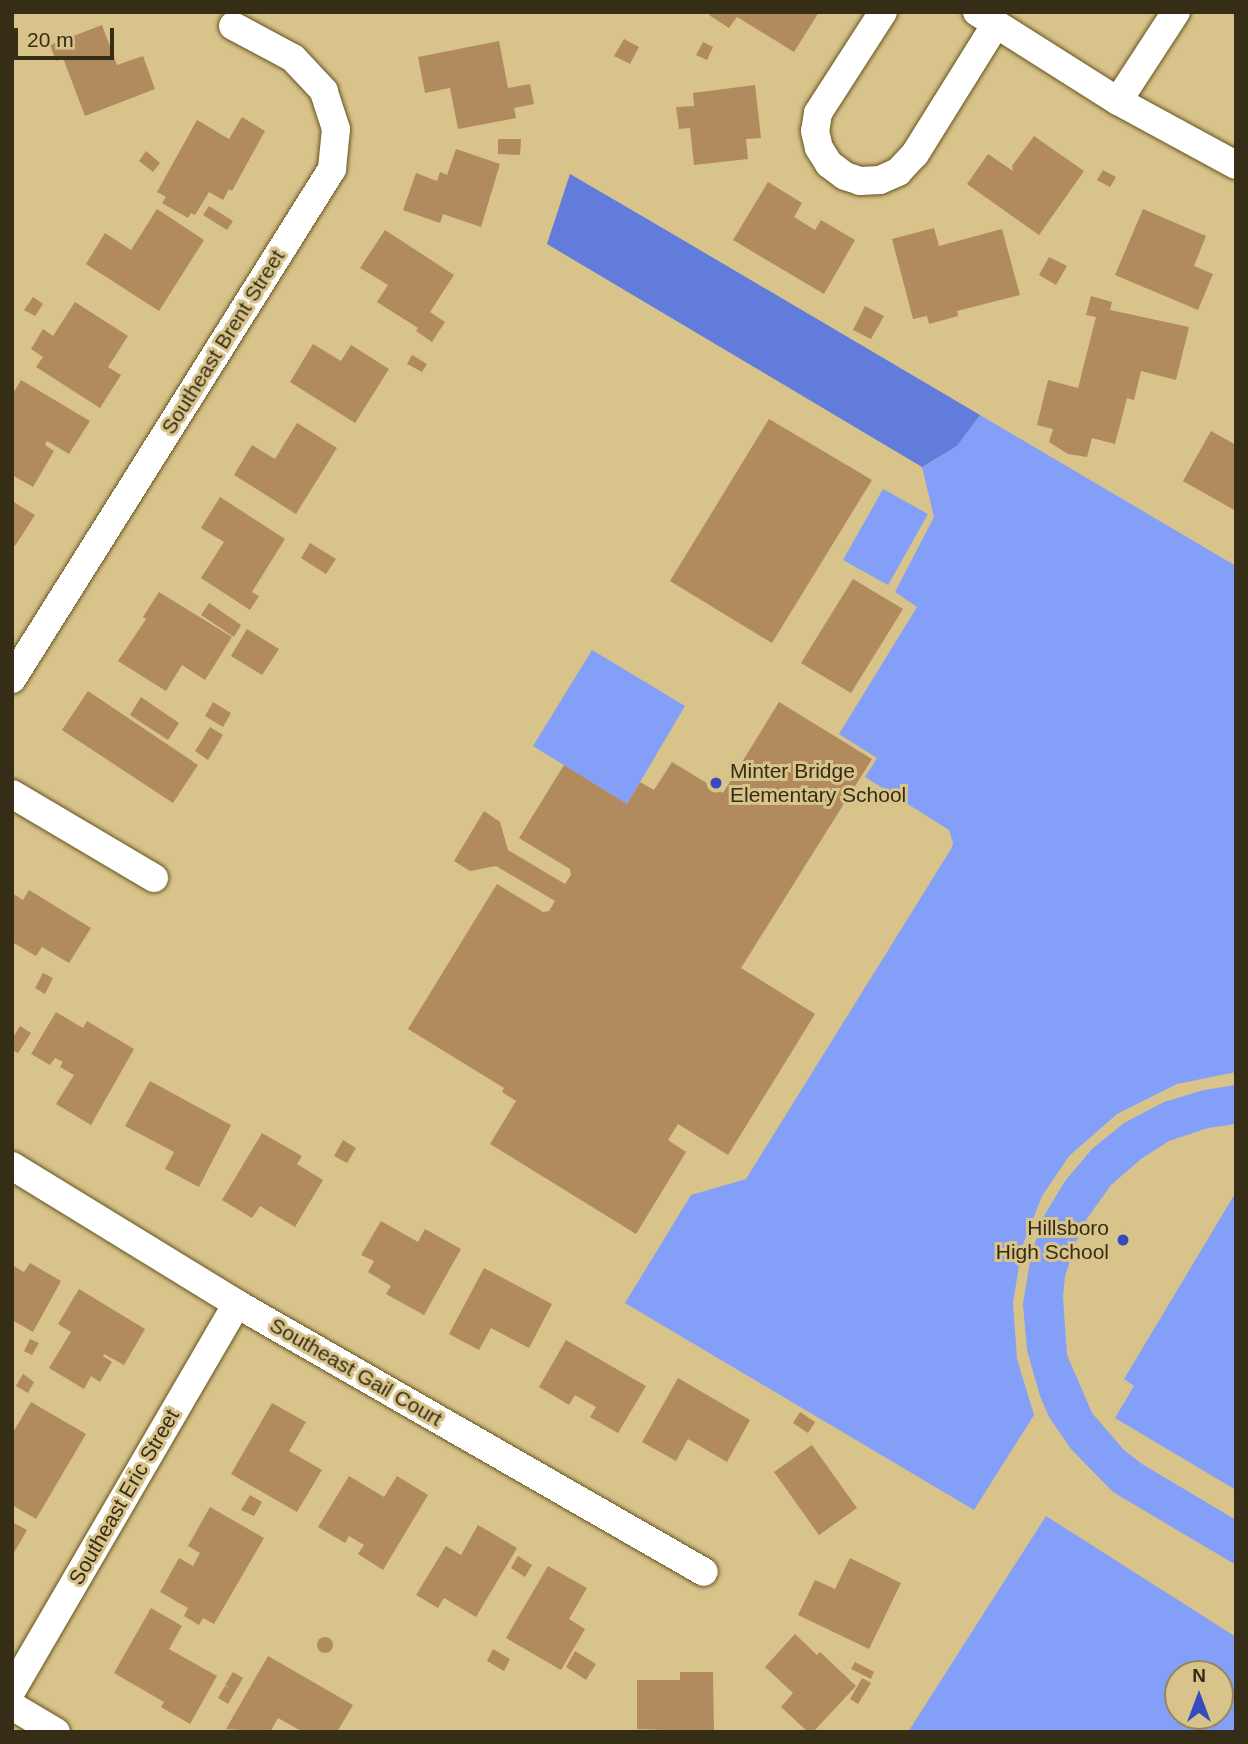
<!DOCTYPE html>
<html>
<head>
<meta charset="utf-8">
<style>
	body { margin:0 }
	#map { position:relative; width:1248px; height:1744px; overflow:hidden; background:#d8c38b; font-family:Arial,sans-serif }
	div>[style] { position:absolute }
	.green>* { inset:0; background:#849ff7 }
	.forest>* { inset:0; background:#627cdb }
	.building>* { inset:0; background:#b18a5e }
	.round { border-radius:50% }
	.roads { filter:drop-shadow(0 0 2px #66541d) drop-shadow(0 0 2px #66541d) }
	.minor>* { height:28px; margin:-14px; padding:0 14px; transform-origin:14px; border-radius:14px; background:#fff }
	.dots>* { width:19px; height:19px; translate:-50% -50%; box-sizing:border-box; border:4px solid #d8c38b; border-radius:50% }
	span { translate:-50% -50%; white-space:nowrap; text-align:center; line-height:1.15; -webkit-text-stroke:6px #d8c38b; paint-order:stroke }
	.street-label { font-size:21px; color:#352d16 }
	.poi-label { font-size:21px; color:#352d16 }
	.left { translate:0 -50%; text-align:left }
	.right { translate:-100% -50%; text-align:right }
	.frame { position:absolute; inset:0; border:14px solid #352d16; pointer-events:none }
	.north { position:absolute; left:1164px; top:1660px; width:70px; height:70px; box-sizing:border-box; background:#d8c38b; border:2px solid #97875c; border-radius:50%; rotate:0deg; font-size:19px; font-weight:700; line-height:28px; text-align:center; color:#352d16 }
	.north::after { content:''; display:block; margin:auto; width:24px; height:32px; background:#364bbd; clip-path:polygon(50% 0,100% 100%,50% 72%,0 100%) }
	.scale { position:absolute; left:14px; top:28px; width:100px; height:32px; box-sizing:border-box; border:4px solid #352d16; border-top:0; padding-left:9px; font-size:21px; line-height:24px; white-space:nowrap; color:#352d16; -webkit-text-stroke:5px #d8c38b; paint-order:stroke }
</style>
</head>
<body>
<div id="map">
	<div class="green">
		<i style="clip-path:polygon(980px 415px,1236px 566px,1236px 1072px,1177px 1084px,1117px 1114px,1069px 1156px,1042px 1196px,1022px 1247px,1013px 1303px,1017px 1359px,1034px 1415px,974px 1510px,625px 1303px,691px 1195px,746px 1179px,951px 849px,953px 843px,949px 830px,865px 777px,877px 758px,839px 734px,917px 607px,895px 592px,934px 517px,922px 467px,957px 446px)"></i>
		<i style="clip-path:polygon(883px 489px,928px 514px,888px 585px,843px 560px)"></i>
		<i style="clip-path:polygon(592px 650px,685px 706px,627px 804px,533px 746px)"></i>
		<i style="clip-path:polygon(1236px 1085px,1236px 1124px,1208px 1128px,1169px 1141px,1141px 1159px,1111px 1185px,1086px 1220px,1076px 1242px,1065px 1276px,1063px 1297px,1067px 1355px,1092px 1413px,1124px 1450px,1142px 1464px,1236px 1520px,1236px 1565px,1113px 1492px,1071px 1449px,1049px 1417px,1040px 1396px,1027px 1350px,1023px 1304px,1031px 1255px,1044px 1216px,1065px 1181px,1092px 1149px,1124px 1123px,1164px 1102px,1204px 1090px)"></i>
		<i style="clip-path:polygon(1236px 1192px,1236px 1490px,1115px 1418px,1134px 1386px,1124px 1379px)"></i>
		<i style="clip-path:polygon(evenodd,1046px 1516px,1236px 1637px,1236px 1732px,908px 1732px,1046px 1516px,1178px 1674px,1220px 1674px,1220px 1716px,1178px 1716px,1178px 1674px)"></i>
	</div>
	<div class="forest">
		<i style="clip-path:polygon(570px 174px,654px 223px,980px 415px,957px 446px,922px 467px,547px 244px)"></i>
	</div>
	<div class="building">
		<i style="clip-path:polygon(711px 12px,819px 12px,794px 52px,737px 17px,729px 28px,709px 15px)"></i>
		<i style="clip-path:polygon(102px 25px,117px 65px,143px 56px,155px 89px,85px 116px,63px 58px,56px 61px,50px 45px)"></i>
		<i style="clip-path:polygon(624px 39px,639px 47px,630px 64px,614px 56px)"></i>
		<i style="clip-path:polygon(499px 41px,508px 88px,530px 84px,534px 104px,514px 108px,516px 118px,458px 129px,450px 88px,425px 93px,418px 57px)"></i>
		<i style="clip-path:polygon(703px 42px,713px 47px,707px 60px,696px 55px)"></i>
		<i style="clip-path:polygon(755px 85px,761px 138px,746px 139px,748px 159px,694px 165px,690px 128px,679px 129px,676px 107px,694px 106px,693px 93px)"></i>
		<i style="clip-path:polygon(242px 117px,265px 131px,232px 191px,229px 189px,223px 200px,209px 192px,195px 215px,191px 213px,188px 218px,162px 203px,166px 197px,157px 192px,197px 120px,229px 139px)"></i>
		<i style="clip-path:polygon(1034px 136px,1084px 171px,1039px 235px,967px 184px,988px 154px,1013px 171px,1012px 166px)"></i>
		<i style="clip-path:polygon(498px 139px,521px 139px,520px 155px,498px 154px)"></i>
		<i style="clip-path:polygon(456px 149px,500px 164px,481px 227px,443px 214px,440px 223px,403px 210px,416px 173px,437px 181px,440px 172px,447px 175px)"></i>
		<i style="clip-path:polygon(146px 151px,160px 163px,153px 172px,139px 161px)"></i>
		<i style="clip-path:polygon(1103px 170px,1116px 177px,1110px 187px,1097px 180px)"></i>
		<i style="clip-path:polygon(768px 182px,802px 203px,794px 217px,815px 230px,821px 220px,855px 240px,824px 294px,733px 240px)"></i>
		<i style="clip-path:polygon(209px 206px,233px 221px,227px 230px,203px 215px)"></i>
		<i style="clip-path:polygon(157px 209px,204px 240px,159px 311px,86px 264px,105px 233px,131px 250px)"></i>
		<i style="clip-path:polygon(1143px 209px,1206px 236px,1194px 266px,1213px 274px,1198px 310px,1115px 275px)"></i>
		<i style="clip-path:polygon(934px 228px,939px 246px,1002px 229px,1020px 295px,957px 311px,958px 316px,929px 324px,927px 316px,913px 319px,892px 239px)"></i>
		<i style="clip-path:polygon(385px 230px,454px 275px,430px 312px,445px 322px,432px 342px,416px 331px,418px 328px,377px 302px,388px 285px,360px 268px)"></i>
		<i style="clip-path:polygon(1049px 257px,1067px 266px,1056px 285px,1039px 275px)"></i>
		<i style="clip-path:polygon(1091px 296px,1112px 302px,1110px 310px,1189px 327px,1176px 380px,1141px 371px,1134px 400px,1127px 398px,1115px 444px,1092px 438px,1087px 457px,1068px 454px,1049px 442px,1053px 429px,1037px 425px,1048px 380px,1078px 388px,1096px 317px,1086px 315px)"></i>
		<i style="clip-path:polygon(33px 297px,43px 304px,35px 316px,24px 310px)"></i>
		<i style="clip-path:polygon(75px 302px,128px 336px,108px 367px,121px 375px,100px 408px,36px 367px,43px 357px,31px 349px,43px 329px,53px 336px)"></i>
		<i style="clip-path:polygon(865px 306px,884px 316px,871px 339px,853px 330px)"></i>
		<i style="clip-path:polygon(313px 344px,341px 361px,351px 345px,389px 369px,355px 423px,290px 382px)"></i>
		<i style="clip-path:polygon(412px 355px,427px 364px,422px 372px,407px 364px)"></i>
		<i style="clip-path:polygon(21px 380px,90px 421px,69px 454px,47px 441px,45px 445px,54px 451px,33px 487px,12px 475px,12px 395px)"></i>
		<i style="clip-path:polygon(769px 419px,872px 480px,772px 643px,670px 581px)"></i>
		<i style="clip-path:polygon(297px 423px,337px 448px,296px 514px,234px 475px,252px 445px,275px 459px)"></i>
		<i style="clip-path:polygon(1211px 431px,1236px 445px,1236px 511px,1183px 481px)"></i>
		<i style="clip-path:polygon(220px 497px,285px 539px,252px 592px,259px 596px,250px 610px,201px 578px,224px 542px,201px 528px)"></i>
		<i style="clip-path:polygon(12px 501px,35px 515px,15px 546px,12px 544px)"></i>
		<i style="clip-path:polygon(310px 543px,336px 559px,326px 574px,301px 558px)"></i>
		<i style="clip-path:polygon(853px 579px,903px 609px,851px 693px,801px 663px)"></i>
		<i style="clip-path:polygon(159px 592px,232px 637px,205px 680px,182px 665px,166px 691px,118px 661px,146px 619px,143px 617px)"></i>
		<i style="clip-path:polygon(209px 603px,241px 625px,234px 637px,201px 615px)"></i>
		<i style="clip-path:polygon(247px 629px,279px 649px,262px 675px,231px 656px)"></i>
		<i style="clip-path:polygon(88px 691px,198px 765px,173px 803px,62px 730px)"></i>
		<i style="clip-path:polygon(141px 697px,179px 723px,168px 740px,130px 715px)"></i>
		<i style="clip-path:polygon(213px 702px,231px 713px,223px 727px,205px 716px)"></i>
		<i style="clip-path:polygon(779px 702px,872px 759px,741px 968px,815px 1014px,728px 1155px,678px 1124px,668px 1140px,686px 1152px,636px 1234px,490px 1144px,516px 1101px,502px 1092px,504px 1088px,408px 1029px,497px 884px,543px 912px,549px 911px,555px 901px,496px 866px,470px 871px,454px 861px,484px 811px,500px 822px,508px 850px,565px 884px,571px 875px,570px 869px,519px 838px,564px 765px,627px 804px,640px 782px,654px 790px,672px 762px,723px 793px)"></i>
		<i style="clip-path:polygon(210px 727px,223px 735px,208px 760px,195px 751px)"></i>
		<i style="clip-path:polygon(29px 890px,91px 928px,69px 963px,42px 947px,36px 956px,12px 942px,12px 893px,23px 900px)"></i>
		<i style="clip-path:polygon(43px 973px,53px 978px,45px 994px,35px 988px)"></i>
		<i style="clip-path:polygon(56px 1012px,83px 1028px,87px 1021px,134px 1049px,91px 1125px,56px 1104px,74px 1075px,60px 1067px,63px 1062px,55px 1058px,50px 1065px,31px 1054px)"></i>
		<i style="clip-path:polygon(20px 1026px,31px 1033px,18px 1053px,12px 1050px,12px 1039px)"></i>
		<i style="clip-path:polygon(150px 1081px,231px 1125px,199px 1187px,165px 1169px,174px 1152px,125px 1126px)"></i>
		<i style="clip-path:polygon(262px 1133px,302px 1156px,297px 1164px,323px 1180px,295px 1227px,260px 1206px,252px 1218px,222px 1200px)"></i>
		<i style="clip-path:polygon(343px 1140px,356px 1148px,347px 1163px,334px 1156px)"></i>
		<i style="clip-path:polygon(381px 1221px,418px 1242px,425px 1229px,461px 1249px,424px 1315px,386px 1294px,391px 1286px,368px 1272px,374px 1261px,361px 1255px)"></i>
		<i style="clip-path:polygon(30px 1263px,61px 1281px,33px 1332px,12px 1320px,12px 1265px,24px 1272px)"></i>
		<i style="clip-path:polygon(484px 1268px,552px 1304px,529px 1348px,491px 1328px,479px 1350px,449px 1334px)"></i>
		<i style="clip-path:polygon(79px 1289px,145px 1329px,124px 1365px,104px 1354px,103px 1356px,112px 1362px,100px 1382px,91px 1376px,84px 1389px,49px 1368px,71px 1332px,58px 1324px)"></i>
		<i style="clip-path:polygon(30px 1339px,39px 1343px,32px 1355px,24px 1351px)"></i>
		<i style="clip-path:polygon(566px 1340px,646px 1386px,618px 1433px,590px 1417px,596px 1407px,575px 1395px,569px 1405px,539px 1387px)"></i>
		<i style="clip-path:polygon(23px 1374px,34px 1382px,28px 1393px,16px 1386px)"></i>
		<i style="clip-path:polygon(678px 1378px,750px 1420px,727px 1462px,688px 1439px,676px 1461px,642px 1442px)"></i>
		<i style="clip-path:polygon(31px 1402px,86px 1434px,36px 1519px,12px 1505px,12px 1434px)"></i>
		<i style="clip-path:polygon(272px 1403px,306px 1422px,289px 1451px,322px 1470px,297px 1512px,231px 1474px)"></i>
		<i style="clip-path:polygon(800px 1412px,815px 1422px,808px 1433px,793px 1423px)"></i>
		<i style="clip-path:polygon(812px 1445px,857px 1508px,819px 1535px,774px 1472px)"></i>
		<i style="clip-path:polygon(349px 1476px,384px 1497px,397px 1476px,428px 1495px,383px 1570px,358px 1554px,364px 1545px,349px 1536px,345px 1543px,318px 1527px)"></i>
		<i style="clip-path:polygon(250px 1495px,262px 1502px,254px 1516px,241px 1510px)"></i>
		<i style="clip-path:polygon(210px 1507px,264px 1538px,214px 1624px,203px 1618px,199px 1625px,184px 1616px,188px 1608px,160px 1592px,179px 1558px,193px 1566px,200px 1553px,188px 1546px)"></i>
		<i style="clip-path:polygon(12px 1522px,27px 1530px,12px 1556px)"></i>
		<i style="clip-path:polygon(478px 1525px,517px 1548px,476px 1617px,444px 1598px,438px 1608px,416px 1595px,446px 1546px,461px 1555px)"></i>
		<i style="clip-path:polygon(518px 1556px,532px 1565px,525px 1577px,511px 1568px)"></i>
		<i style="clip-path:polygon(850px 1558px,901px 1583px,869px 1649px,798px 1615px,815px 1580px,835px 1589px)"></i>
		<i style="clip-path:polygon(548px 1566px,587px 1588px,569px 1619px,585px 1629px,561px 1670px,506px 1638px)"></i>
		<i style="clip-path:polygon(151px 1608px,182px 1626px,169px 1649px,217px 1676px,190px 1724px,161px 1707px,164px 1702px,114px 1673px)"></i>
		<i style="clip-path:polygon(795px 1634px,817px 1655px,820px 1652px,856px 1686px,813px 1732px,808px 1732px,781px 1707px,793px 1693px,765px 1667px)"></i>
		<i class="round" style="left:317px;top:1637px;width:16px;height:16px"></i>
		<i style="clip-path:polygon(493px 1649px,510px 1659px,504px 1671px,487px 1661px)"></i>
		<i style="clip-path:polygon(575px 1651px,596px 1664px,586px 1680px,566px 1667px)"></i>
		<i style="clip-path:polygon(268px 1656px,353px 1705px,337px 1732px,303px 1732px,278px 1718px,270px 1732px,226px 1729px)"></i>
		<i style="clip-path:polygon(855px 1662px,874px 1672px,871px 1679px,851px 1669px)"></i>
		<i style="clip-path:polygon(233px 1672px,243px 1678px,228px 1704px,218px 1698px,225px 1686px,232px 1690px,225px 1685px)"></i>
		<i style="clip-path:polygon(680px 1672px,713px 1672px,714px 1732px,637px 1729px,637px 1680px,680px 1680px)"></i>
		<i style="clip-path:polygon(862px 1678px,871px 1683px,858px 1704px,850px 1699px)"></i>
	</div>
	<div class="roads">
		<div class="minor">
			<i style="left:883px;top:12px;width:120px;rotate:122.8deg"></i>
			<i style="left:818px;top:113px;width:18px;rotate:99deg"></i>
			<i style="left:815px;top:131px;width:17px;rotate:77deg"></i>
			<i style="left:819px;top:148px;width:19px;rotate:58deg"></i>
			<i style="left:829px;top:164px;width:20px;rotate:37deg"></i>
			<i style="left:845px;top:176px;width:16px;rotate:18deg"></i>
			<i style="left:860px;top:181px;width:20px;rotate:-3deg"></i>
			<i style="left:880px;top:180px;width:20px;rotate:-24deg"></i>
			<i style="left:898px;top:172px;width:25px;rotate:-47deg"></i>
			<i style="left:915px;top:154px;width:153px;rotate:-58.1deg"></i>
			<i style="left:977px;top:12px;width:167px;rotate:32.3deg"></i>
			<i style="left:1118px;top:101px;width:134px;rotate:28.5deg"></i>
			<i style="left:1118px;top:101px;width:106px;rotate:-56.9deg"></i>
			<i style="left:12px;top:679px;width:602px;rotate:-57.89deg"></i>
			<i style="left:332px;top:169px;width:40px;rotate:-84.3deg"></i>
			<i style="left:336px;top:129px;width:40px;rotate:-108deg"></i>
			<i style="left:324px;top:91px;width:45px;rotate:-133.2deg"></i>
			<i style="left:293px;top:58px;width:68px;rotate:-151.9deg"></i>
			<i style="left:12px;top:794px;width:165px;rotate:30.6deg"></i>
			<i style="left:12px;top:1166px;width:264px;rotate:31.5deg"></i>
			<i style="left:237px;top:1304px;width:538px;rotate:29.85deg"></i>
			<i style="left:12px;top:1690px;width:447px;rotate:-59.8deg"></i>
			<i style="left:12px;top:1706px;width:51px;rotate:30.6deg"></i>
		</div>
	</div>
	<div class="dots">
		<i style="left:716px;top:783px;background:#364bbd"></i>
		<i style="left:1123px;top:1240px;background:#364bbd"></i>
	</div>
	<div class="street-label">
		<span style="left:223px;top:342px;rotate:-58deg">Southeast Brent Street</span>
		<span style="left:356px;top:1372px;rotate:30deg">Southeast Gail Court</span>
		<span style="left:124px;top:1497px;rotate:-60deg">Southeast Eric Street</span>
	</div>
	<div class="poi-label">
		<span class="left" style="left:730px;top:783px">Minter Bridge<br>Elementary School</span>
		<span class="right" style="left:1109px;top:1240px">Hillsboro<br>High School</span>
	</div>
	<div class="frame"></div>
	<div class="north">N</div>
	<div class="scale">20 m</div>
</div>
</body>
</html>
